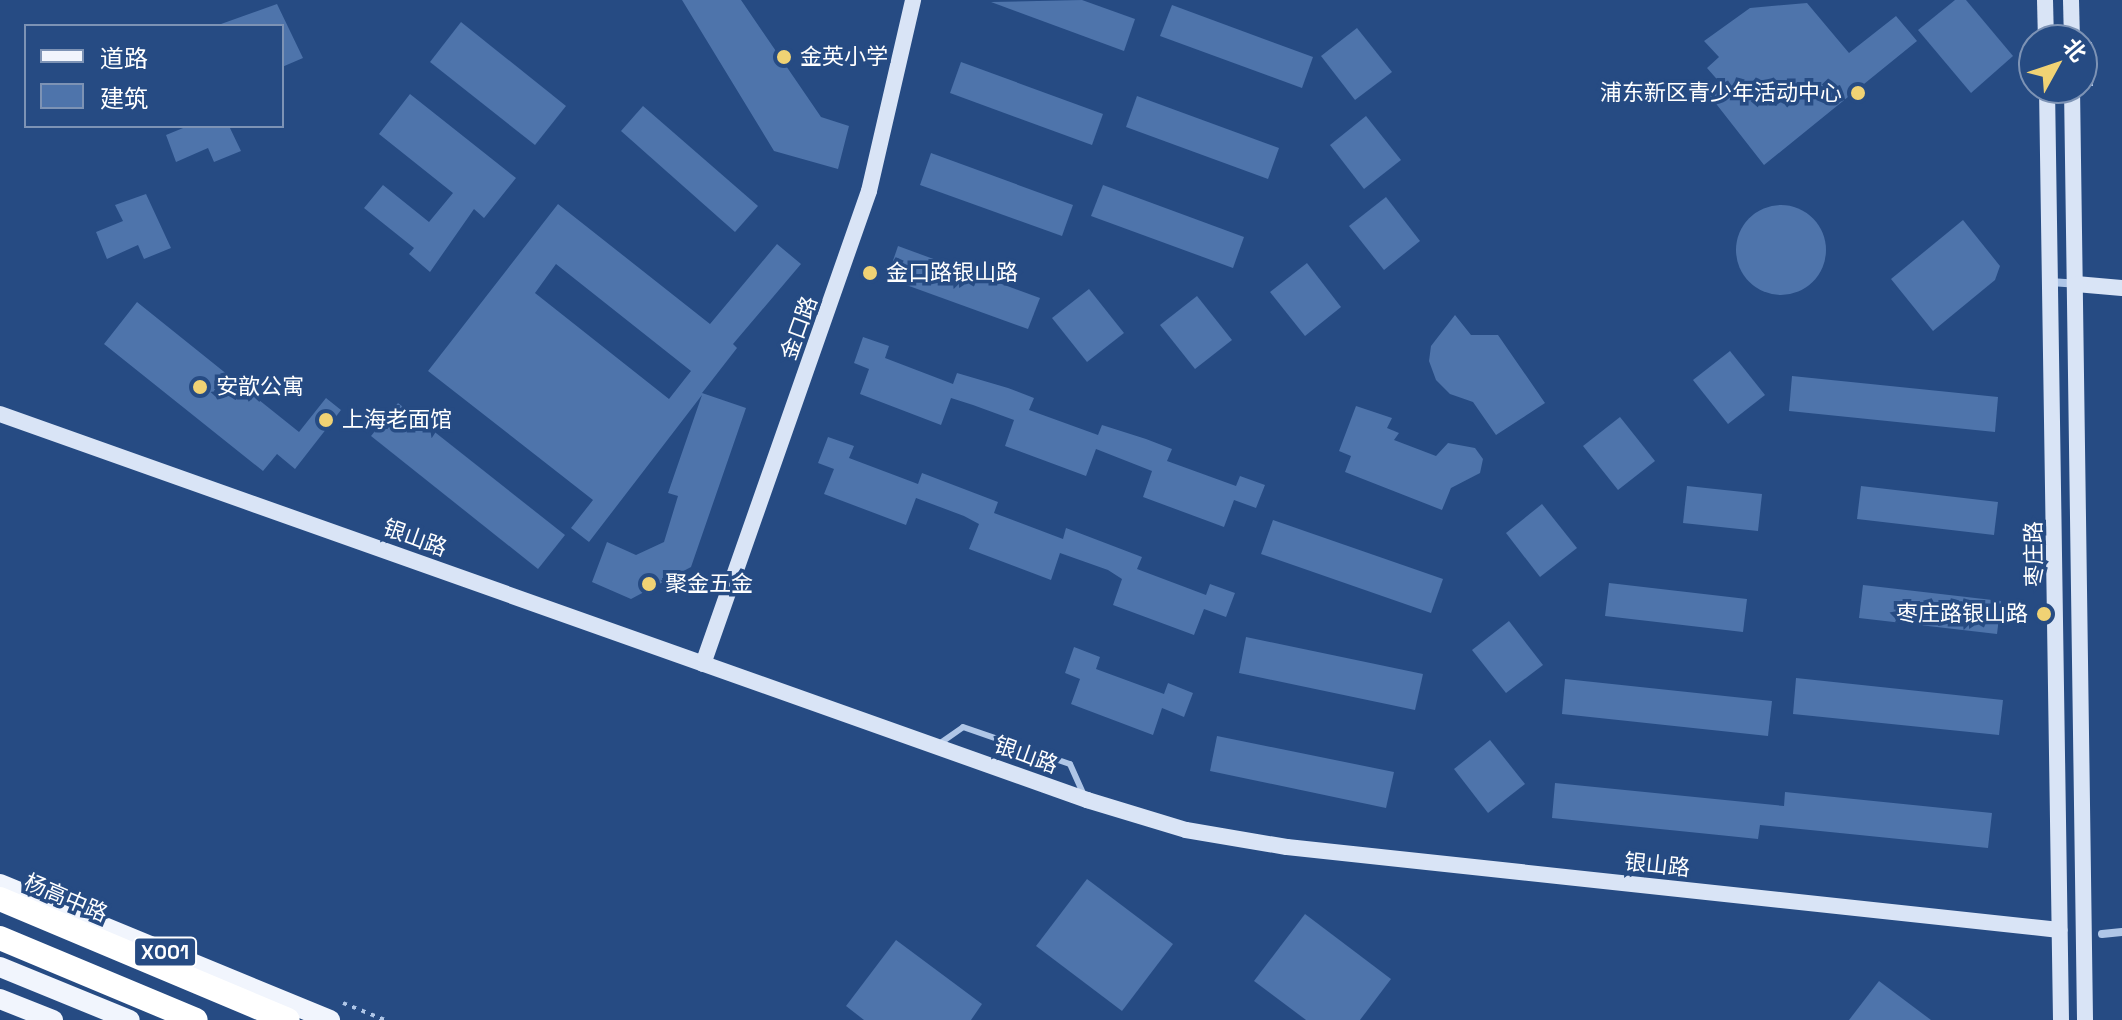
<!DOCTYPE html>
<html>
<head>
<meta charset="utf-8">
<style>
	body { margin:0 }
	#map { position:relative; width:2122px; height:1020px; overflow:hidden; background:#264b83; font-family:"Space Grotesk","Noto Sans SC",sans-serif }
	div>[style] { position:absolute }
	.building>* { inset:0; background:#4e74ab }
	.round { border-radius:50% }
	.path>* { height:4px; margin-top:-2px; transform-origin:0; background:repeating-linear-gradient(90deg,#afc6e7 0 4px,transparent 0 10px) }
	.lane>* { height:6px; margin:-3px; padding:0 3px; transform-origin:3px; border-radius:3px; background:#afc6e7 }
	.street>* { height:8px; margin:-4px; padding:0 4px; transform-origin:4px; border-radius:4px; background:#afc6e7 }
	.secondary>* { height:16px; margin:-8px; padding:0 8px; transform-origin:8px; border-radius:8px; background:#d9e4f6 }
	.primary>* { height:20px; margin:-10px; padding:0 10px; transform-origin:10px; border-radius:10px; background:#f1f5fd }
	.highway>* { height:24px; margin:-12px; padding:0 12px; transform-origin:12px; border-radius:12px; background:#fff }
	.dots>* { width:22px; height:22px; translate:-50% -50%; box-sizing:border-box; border:4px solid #264b83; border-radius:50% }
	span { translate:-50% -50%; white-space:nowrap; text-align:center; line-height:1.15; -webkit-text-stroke:7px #264b83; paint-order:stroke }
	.shield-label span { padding:2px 6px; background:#264b83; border:2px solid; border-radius:6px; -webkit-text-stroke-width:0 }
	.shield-label { font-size:20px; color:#fff; font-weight:700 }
	.poi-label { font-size:22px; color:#fff }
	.left { translate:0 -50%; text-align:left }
	.right { translate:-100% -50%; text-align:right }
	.street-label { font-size:22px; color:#fff }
	.legend { position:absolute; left:24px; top:24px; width:260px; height:104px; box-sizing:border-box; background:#264b83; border:2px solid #7d93b5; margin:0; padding:10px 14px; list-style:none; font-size:24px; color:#fff }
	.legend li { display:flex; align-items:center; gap:16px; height:40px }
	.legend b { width:40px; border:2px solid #7d93b5 }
	.north { position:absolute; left:2018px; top:24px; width:80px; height:80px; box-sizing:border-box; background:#264b83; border:2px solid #7d93b5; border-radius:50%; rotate:50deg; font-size:22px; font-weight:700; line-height:32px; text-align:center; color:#fff }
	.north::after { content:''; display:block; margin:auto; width:28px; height:36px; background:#f0d274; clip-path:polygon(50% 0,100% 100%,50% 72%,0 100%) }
</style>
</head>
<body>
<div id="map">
	<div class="building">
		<i style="clip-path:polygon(682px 0,741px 0,821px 117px,849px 126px,838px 169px,774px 151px)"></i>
		<i style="clip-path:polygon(1082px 0,1135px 19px,1124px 51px,991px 2px)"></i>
		<i style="clip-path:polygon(1955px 0,1966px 0,2013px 56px,1971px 93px,1918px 30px)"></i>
		<i style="clip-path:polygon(1807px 3px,1849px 53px,1896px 16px,1917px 41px,1764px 165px,1710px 96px,1722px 85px,1707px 68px,1719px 57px,1704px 41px,1750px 8px)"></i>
		<i style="clip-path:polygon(277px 4px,303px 58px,282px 67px,282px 26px,221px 24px)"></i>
		<i style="clip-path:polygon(1172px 5px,1313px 57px,1302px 88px,1160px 36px)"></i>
		<i style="clip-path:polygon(461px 22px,566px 106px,535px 145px,430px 62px)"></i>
		<i style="clip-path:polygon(1357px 28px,1392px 72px,1355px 100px,1321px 56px)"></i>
		<i style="clip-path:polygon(961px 62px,1103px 114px,1092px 145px,950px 93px)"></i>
		<i style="clip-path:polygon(410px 94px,516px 178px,484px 218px,474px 209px,430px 272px,409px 254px,414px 248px,364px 208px,383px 185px,429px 222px,453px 193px,379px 134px)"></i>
		<i style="clip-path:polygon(1137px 96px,1279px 148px,1268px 179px,1126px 127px)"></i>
		<i style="clip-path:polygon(643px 106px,758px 206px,735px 232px,621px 131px)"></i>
		<i style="clip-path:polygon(1366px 116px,1401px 160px,1364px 189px,1330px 145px)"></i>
		<i style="clip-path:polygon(188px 126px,229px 126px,241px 151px,214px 162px,208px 148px,176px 162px,166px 135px)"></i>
		<i style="clip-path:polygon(931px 153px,1073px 205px,1062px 236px,920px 185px)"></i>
		<i style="clip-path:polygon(1103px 185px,1244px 237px,1233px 268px,1091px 216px)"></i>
		<i style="clip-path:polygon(146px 194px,171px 248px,144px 259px,138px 245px,107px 259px,96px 232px,123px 221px,115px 205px)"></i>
		<i style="clip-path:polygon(1386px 197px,1420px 241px,1384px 270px,1349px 226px)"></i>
		<i style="clip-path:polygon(evenodd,558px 204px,710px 324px,777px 244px,801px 264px,733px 344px,737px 348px,702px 393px,746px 408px,691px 567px,631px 599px,592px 582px,607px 542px,636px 555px,664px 542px,678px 496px,668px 493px,702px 395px,589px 542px,571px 528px,593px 500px,428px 371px,558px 204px,556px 264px,691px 371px,669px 399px,535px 293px,556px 264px)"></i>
		<i class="round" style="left:1736px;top:205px;width:90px;height:90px"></i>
		<i style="clip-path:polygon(1963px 220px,2000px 266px,1995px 280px,1933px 331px,1891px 279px)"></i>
		<i style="clip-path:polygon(898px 246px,1040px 298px,1028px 329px,887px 278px)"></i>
		<i style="clip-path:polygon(1307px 263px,1341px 307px,1305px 336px,1270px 292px)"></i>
		<i style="clip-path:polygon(1089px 289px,1124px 333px,1087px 362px,1052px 318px)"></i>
		<i style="clip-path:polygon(1197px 296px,1232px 340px,1195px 369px,1160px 325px)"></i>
		<i style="clip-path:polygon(137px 302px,299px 432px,326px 398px,341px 410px,295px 469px,277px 454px,263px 471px,104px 344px)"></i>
		<i style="clip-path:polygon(1455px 315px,1471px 335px,1498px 335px,1545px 403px,1496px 435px,1473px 402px,1450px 394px,1436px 380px,1429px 361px,1431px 346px)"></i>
		<i style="clip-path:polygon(863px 337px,889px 346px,885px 358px,953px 384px,957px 373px,1008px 388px,1034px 398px,1029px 410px,1098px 435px,1102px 425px,1146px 439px,1172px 449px,1167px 461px,1236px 486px,1240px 476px,1265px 485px,1256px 508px,1234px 500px,1224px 527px,1143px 497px,1152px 471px,1096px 449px,1086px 476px,1005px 446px,1014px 420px,973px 405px,951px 398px,941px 425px,860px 394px,869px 369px,854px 363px)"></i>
		<i style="clip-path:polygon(1730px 351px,1765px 395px,1728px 424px,1693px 380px)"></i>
		<i style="clip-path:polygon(1792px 376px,1998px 397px,1995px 432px,1789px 411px)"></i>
		<i style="clip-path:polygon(398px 403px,565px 535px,538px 569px,371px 436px)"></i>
		<i style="clip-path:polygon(1356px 406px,1392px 418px,1387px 428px,1399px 433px,1394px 440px,1436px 456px,1448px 443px,1475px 448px,1483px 459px,1480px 473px,1451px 488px,1442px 510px,1345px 472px,1351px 456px,1339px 451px)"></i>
		<i style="clip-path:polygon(1620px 417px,1655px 461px,1618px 490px,1583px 446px)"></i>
		<i style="clip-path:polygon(828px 437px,854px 446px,849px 458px,918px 484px,922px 473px,998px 502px,994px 513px,1063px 539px,1066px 528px,1142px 557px,1137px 569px,1206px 595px,1210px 584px,1235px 593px,1226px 617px,1204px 609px,1194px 635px,1113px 605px,1122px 579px,1108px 570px,1060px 553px,1051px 580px,969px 549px,979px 524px,964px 516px,916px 498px,906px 525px,824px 494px,834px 469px,818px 463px)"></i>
		<i style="clip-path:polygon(1687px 486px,1762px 494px,1758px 531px,1683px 523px)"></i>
		<i style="clip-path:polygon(1861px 486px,1998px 502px,1994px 535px,1857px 519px)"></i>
		<i style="clip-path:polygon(1542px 504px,1577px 548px,1540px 577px,1506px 533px)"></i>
		<i style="clip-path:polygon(1273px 520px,1443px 579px,1431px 613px,1261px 554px)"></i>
		<i style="clip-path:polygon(1609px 583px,1747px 599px,1743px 632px,1605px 616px)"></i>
		<i style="clip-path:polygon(1863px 585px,2001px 601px,1997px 634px,1859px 618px)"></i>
		<i style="clip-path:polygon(1509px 621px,1543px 665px,1506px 693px,1472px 650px)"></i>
		<i style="clip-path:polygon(1246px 637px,1423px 674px,1415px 710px,1239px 673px)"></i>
		<i style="clip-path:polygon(1074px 647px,1100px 657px,1096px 669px,1164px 694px,1168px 683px,1193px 693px,1184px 717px,1162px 708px,1153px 735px,1071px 704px,1080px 679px,1065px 673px)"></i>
		<i style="clip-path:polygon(1796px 678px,2003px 700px,1999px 735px,1793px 714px)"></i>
		<i style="clip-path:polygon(1565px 679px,1772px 701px,1768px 736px,1562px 714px)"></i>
		<i style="clip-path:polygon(1217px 736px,1394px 772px,1386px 808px,1210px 771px)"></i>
		<i style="clip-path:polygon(1490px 740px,1525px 784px,1488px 813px,1454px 769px)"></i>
		<i style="clip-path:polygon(1555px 783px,1784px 806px,1785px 792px,1992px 813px,1988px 848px,1760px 825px,1758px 839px,1552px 818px)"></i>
		<i style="clip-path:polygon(1087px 879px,1173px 944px,1122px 1011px,1036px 946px)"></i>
		<i style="clip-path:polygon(1305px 914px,1391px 979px,1360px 1020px,1306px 1020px,1254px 981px)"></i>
		<i style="clip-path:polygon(896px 940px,982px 1004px,971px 1020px,864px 1020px,846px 1006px)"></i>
		<i style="clip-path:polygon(1879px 981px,1931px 1020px,1849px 1020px)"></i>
	</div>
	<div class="path">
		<i style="left:2090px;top:42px;width:44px;rotate:88.7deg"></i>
		<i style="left:2032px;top:50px;width:28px;rotate:90deg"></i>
		<i style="left:343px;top:1003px;width:45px;rotate:22deg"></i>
	</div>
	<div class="lane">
		<i style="left:939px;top:744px;width:29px;rotate:-35deg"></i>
		<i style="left:963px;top:727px;width:113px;rotate:19.1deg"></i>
		<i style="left:1070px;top:764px;width:34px;rotate:66deg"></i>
	</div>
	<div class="street">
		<i style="left:2050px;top:282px;width:26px;rotate:4deg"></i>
		<i style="left:2102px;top:934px;width:20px;rotate:-6deg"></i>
	</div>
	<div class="secondary">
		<i style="left:2045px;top:0;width:40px;rotate:88.6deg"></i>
		<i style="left:2071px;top:0;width:40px;rotate:88.6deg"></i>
		<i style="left:2047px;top:88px;width:932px;rotate:89.14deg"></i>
		<i style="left:2072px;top:88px;width:932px;rotate:89.2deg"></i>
		<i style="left:2076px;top:284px;width:46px;rotate:5deg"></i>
		<i style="left:0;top:414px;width:1154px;rotate:19.55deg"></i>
		<i style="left:1087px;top:800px;width:103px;rotate:16.9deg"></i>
		<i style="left:1186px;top:830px;width:102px;rotate:9.6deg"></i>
		<i style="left:1287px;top:847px;width:777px;rotate:6.13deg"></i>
		<i style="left:703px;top:664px;width:501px;rotate:-70.66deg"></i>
		<i style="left:869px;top:191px;width:196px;rotate:-77deg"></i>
	</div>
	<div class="primary">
		<i style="left:0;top:884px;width:357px;rotate:22.4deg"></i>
		<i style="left:0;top:967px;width:140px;rotate:22.2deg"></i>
		<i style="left:0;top:999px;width:57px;rotate:21.6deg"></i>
	</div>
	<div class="highway">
		<i style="left:0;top:899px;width:312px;rotate:22.8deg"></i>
		<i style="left:0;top:938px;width:212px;rotate:22.7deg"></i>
	</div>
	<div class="dots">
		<i style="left:784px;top:57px;background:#f0d274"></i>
		<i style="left:1858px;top:93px;background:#f0d274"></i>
		<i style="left:870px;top:273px;background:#f0d274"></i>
		<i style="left:200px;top:387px;background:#f0d274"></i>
		<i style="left:326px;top:420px;background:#f0d274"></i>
		<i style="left:649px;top:584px;background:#f0d274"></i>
		<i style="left:2044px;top:614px;background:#f0d274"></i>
	</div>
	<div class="shield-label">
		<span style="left:165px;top:952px">X001</span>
	</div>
	<div class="poi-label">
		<span class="left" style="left:800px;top:57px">金英小学</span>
		<span class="right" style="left:1842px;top:93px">浦东新区青少年活动中心</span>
		<span class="left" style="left:886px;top:273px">金口路银山路</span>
		<span class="left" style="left:216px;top:387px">安歆公寓</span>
		<span class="left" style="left:342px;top:420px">上海老面馆</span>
		<span class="left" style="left:665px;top:584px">聚金五金</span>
		<span class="right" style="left:2028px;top:614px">枣庄路银山路</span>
	</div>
	<div class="street-label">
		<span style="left:799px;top:328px;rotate:-70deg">金口路</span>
		<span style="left:415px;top:538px;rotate:20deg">银山路</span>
		<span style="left:2034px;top:554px;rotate:-91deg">枣庄路</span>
		<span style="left:1026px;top:755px;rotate:20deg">银山路</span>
		<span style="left:1657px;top:865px;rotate:6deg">银山路</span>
		<span style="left:66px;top:898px;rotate:23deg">杨高中路</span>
	</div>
	<ul class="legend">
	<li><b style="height:10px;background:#f1f5fd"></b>道路</li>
	<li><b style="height:22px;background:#4e74ab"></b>建筑</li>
	</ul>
	<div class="north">北</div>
</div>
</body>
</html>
